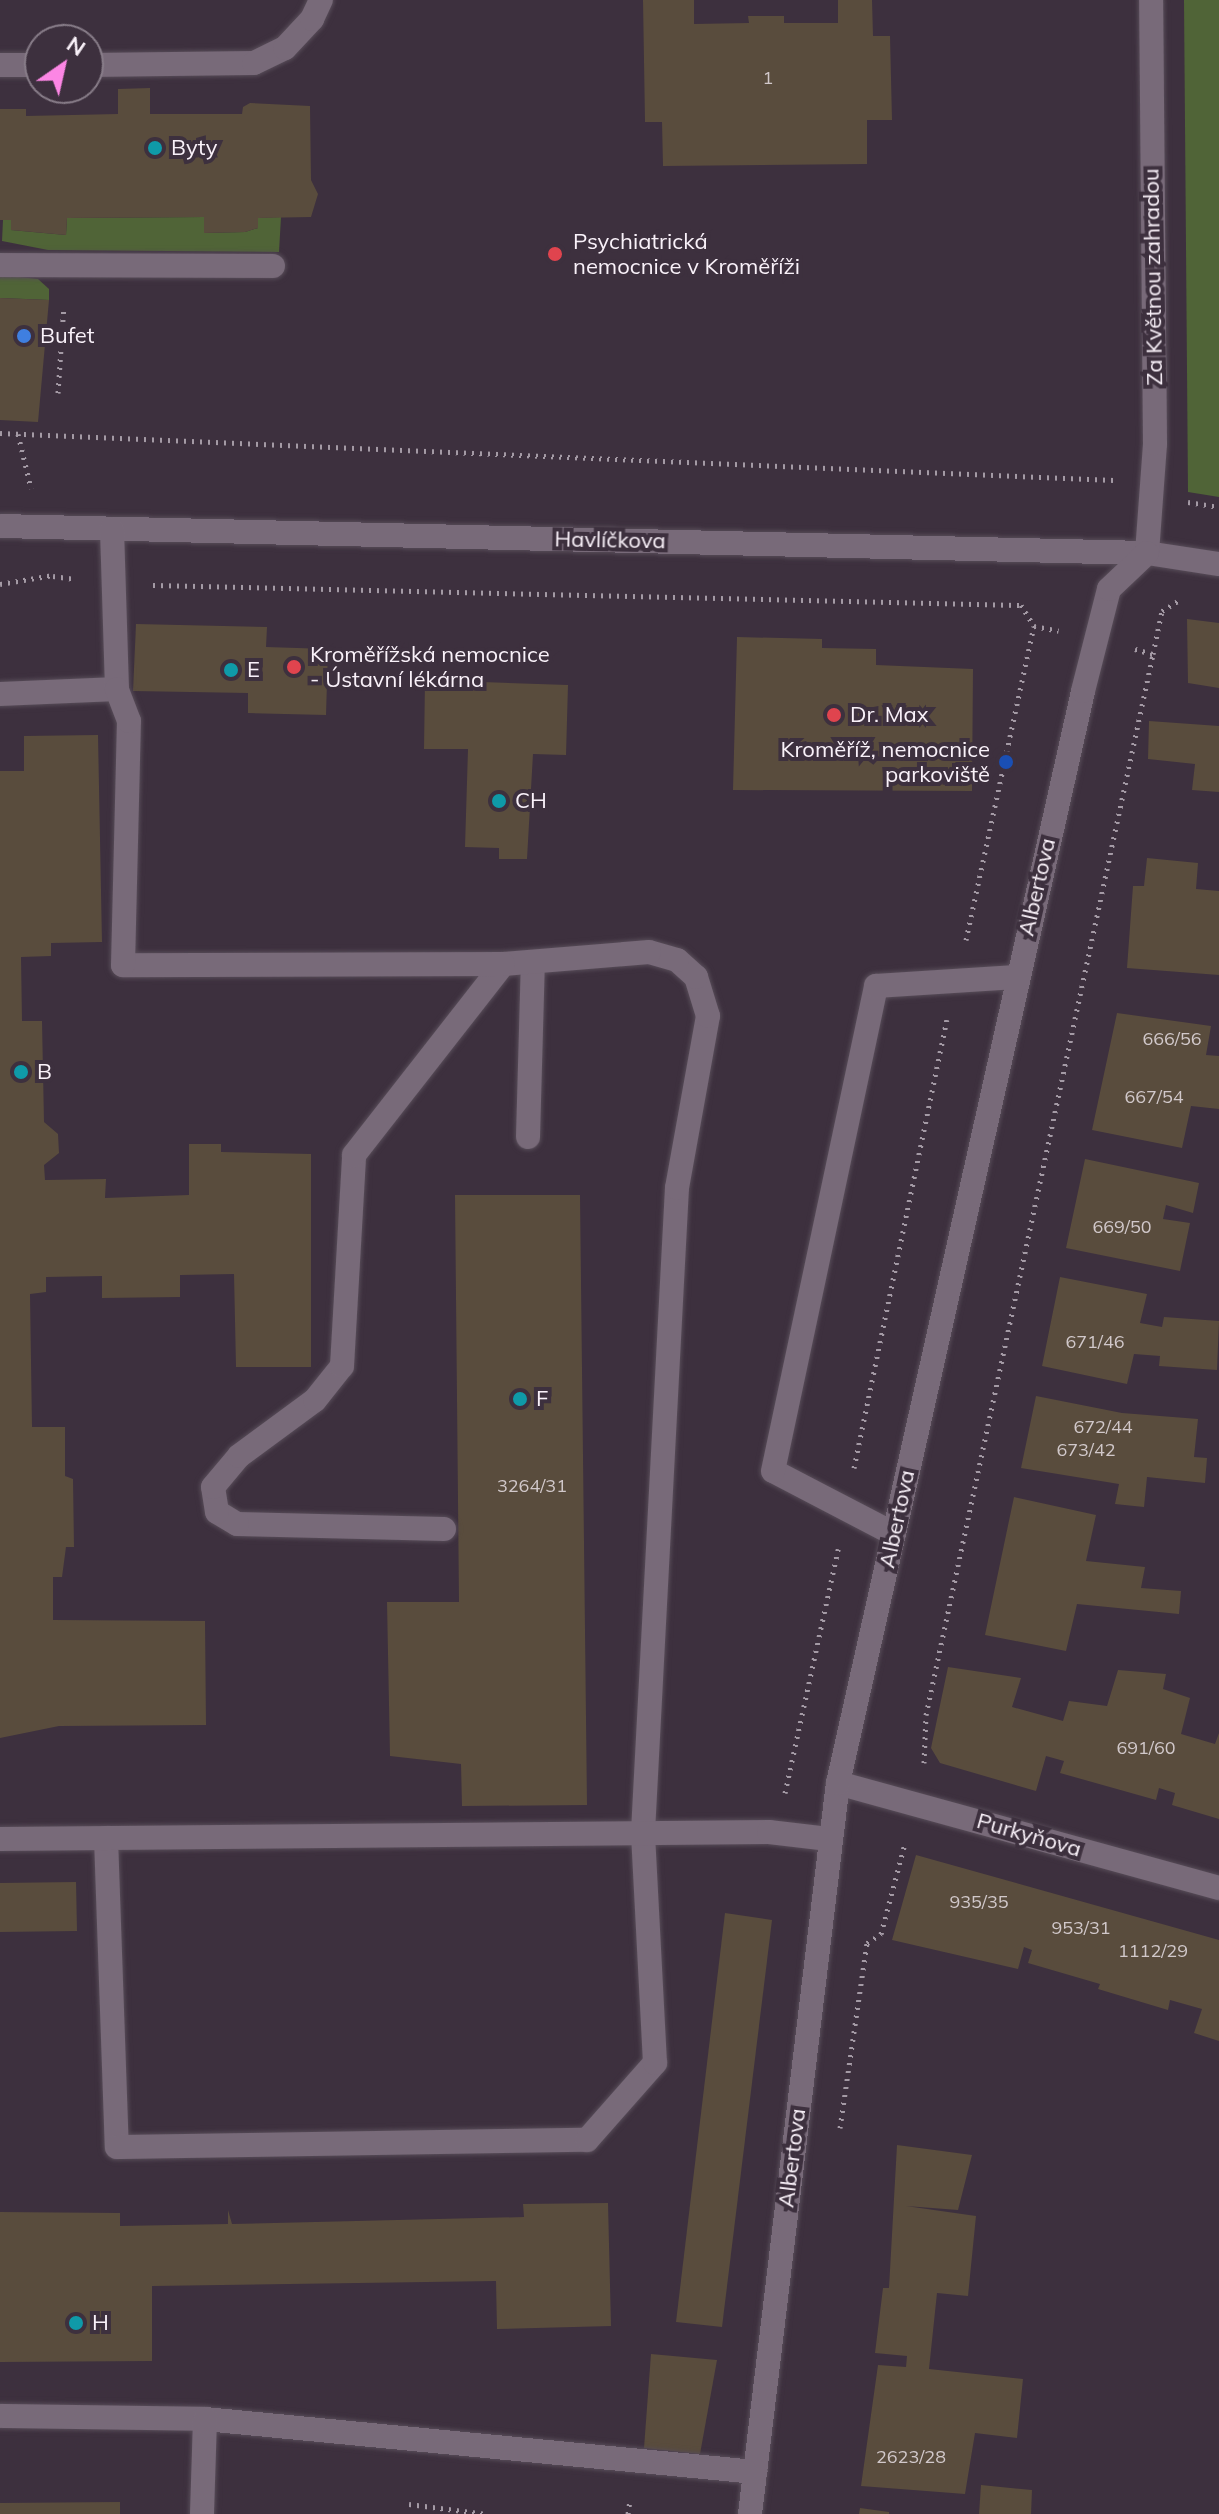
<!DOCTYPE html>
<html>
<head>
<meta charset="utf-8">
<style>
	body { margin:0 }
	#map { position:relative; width:1219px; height:2514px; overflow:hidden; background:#3d303e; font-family:Mulish,sans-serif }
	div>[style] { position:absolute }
	.green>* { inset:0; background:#506437 }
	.building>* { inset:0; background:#594c3d }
	.path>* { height:5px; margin-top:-2.5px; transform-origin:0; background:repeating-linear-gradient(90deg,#a49aa5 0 2px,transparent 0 8px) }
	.roads { filter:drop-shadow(0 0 2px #574c58) drop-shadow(0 0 2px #574c58) }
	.minor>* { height:24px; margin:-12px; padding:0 12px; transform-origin:12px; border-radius:12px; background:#786a79 }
	.dots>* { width:22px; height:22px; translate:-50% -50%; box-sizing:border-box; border:4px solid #3d303e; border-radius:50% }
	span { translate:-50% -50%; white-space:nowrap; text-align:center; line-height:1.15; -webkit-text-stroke:8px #3d303e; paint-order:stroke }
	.number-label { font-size:18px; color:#d1c8ca }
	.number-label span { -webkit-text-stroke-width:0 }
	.poi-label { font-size:22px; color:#f9f1f9 }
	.left { translate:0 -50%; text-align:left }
	.right { translate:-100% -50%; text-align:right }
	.street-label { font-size:22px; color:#f9f1f9 }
	.north { position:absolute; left:24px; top:24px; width:80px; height:80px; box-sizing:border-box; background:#3d303e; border:2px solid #887d89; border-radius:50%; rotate:34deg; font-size:22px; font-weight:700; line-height:32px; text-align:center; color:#f9f1f9 }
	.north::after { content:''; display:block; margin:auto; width:28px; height:36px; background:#fc86e4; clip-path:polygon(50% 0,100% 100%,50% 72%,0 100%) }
</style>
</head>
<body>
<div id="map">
	<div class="green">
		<i style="clip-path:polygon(1184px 0,1219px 0,1219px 497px,1188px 492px)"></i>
		<i style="clip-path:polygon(204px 217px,205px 233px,245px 232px,258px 228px,258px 218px,281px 217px,279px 252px,48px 250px,2px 241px,3px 220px,11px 220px,11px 230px,66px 235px,67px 218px)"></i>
		<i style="clip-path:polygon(0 275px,38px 279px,49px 289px,49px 300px,0 298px)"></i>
	</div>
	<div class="building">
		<i style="clip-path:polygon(643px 0,694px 0,694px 24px,749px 23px,748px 16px,784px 16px,784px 23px,838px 23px,838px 0,872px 0,873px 36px,890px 36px,892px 120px,867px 120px,867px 164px,663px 166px,662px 122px,645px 122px)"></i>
		<i style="clip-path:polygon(150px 88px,150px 114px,242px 114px,243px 107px,250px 103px,310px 106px,311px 180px,318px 194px,311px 217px,258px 218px,258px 228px,245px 232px,204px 233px,204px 217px,67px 218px,66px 235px,11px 230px,11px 220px,0 220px,0 109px,26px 109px,26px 116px,118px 114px,118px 89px)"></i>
		<i style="clip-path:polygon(0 298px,49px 300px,38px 422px,0 420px)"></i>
		<i style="clip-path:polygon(1187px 619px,1219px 623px,1219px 688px,1188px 683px)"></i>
		<i style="clip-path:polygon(136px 624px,267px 627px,266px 647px,328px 649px,326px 715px,248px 713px,248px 693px,133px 691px)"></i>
		<i style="clip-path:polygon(737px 637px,822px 639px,822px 648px,876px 649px,876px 665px,973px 669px,972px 791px,733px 790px)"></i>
		<i style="clip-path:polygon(425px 680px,568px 685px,566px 755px,533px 754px,527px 859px,499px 859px,499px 848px,465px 847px,468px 749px,424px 749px)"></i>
		<i style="clip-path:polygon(1149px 721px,1219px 726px,1219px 792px,1192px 790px,1195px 764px,1148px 759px)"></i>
		<i style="clip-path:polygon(98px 735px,102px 942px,51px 943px,51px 956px,21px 957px,22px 1021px,42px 1021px,44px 1122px,58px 1134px,59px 1153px,44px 1165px,45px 1180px,106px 1179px,105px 1198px,189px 1195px,189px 1144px,221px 1144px,221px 1152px,311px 1154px,311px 1367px,236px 1367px,234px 1274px,180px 1275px,180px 1297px,102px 1298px,102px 1276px,46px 1277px,46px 1292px,30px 1294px,32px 1427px,65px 1427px,65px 1476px,73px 1479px,74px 1547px,66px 1547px,62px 1577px,53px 1577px,53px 1620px,205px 1621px,206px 1725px,59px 1726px,0 1738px,0 771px,24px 771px,24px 736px)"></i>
		<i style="clip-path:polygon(1147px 858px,1198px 863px,1196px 889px,1219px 891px,1219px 975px,1127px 968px,1133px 886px,1144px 886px)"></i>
		<i style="clip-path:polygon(1117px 1013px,1211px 1026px,1206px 1055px,1219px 1056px,1219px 1109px,1191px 1106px,1182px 1148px,1092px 1130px)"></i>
		<i style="clip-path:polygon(1085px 1159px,1199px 1183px,1193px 1213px,1166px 1205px,1163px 1219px,1190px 1223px,1180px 1271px,1066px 1248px)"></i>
		<i style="clip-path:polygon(455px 1195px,580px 1195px,587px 1805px,462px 1806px,461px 1764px,390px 1756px,387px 1602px,459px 1602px)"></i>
		<i style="clip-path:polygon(1060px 1277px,1147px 1294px,1140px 1323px,1162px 1327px,1164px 1317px,1219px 1321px,1217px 1370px,1159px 1366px,1160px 1356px,1134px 1354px,1127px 1384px,1042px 1366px)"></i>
		<i style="clip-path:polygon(1036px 1396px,1122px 1413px,1198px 1419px,1194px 1457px,1207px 1458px,1205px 1483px,1147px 1477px,1144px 1507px,1115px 1504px,1119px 1484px,1021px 1468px)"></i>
		<i style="clip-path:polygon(1014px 1497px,1096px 1515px,1086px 1561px,1145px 1567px,1141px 1588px,1181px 1591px,1179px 1614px,1077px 1604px,1066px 1651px,985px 1635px)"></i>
		<i style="clip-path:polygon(948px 1667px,1021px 1678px,1012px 1707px,1063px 1721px,1069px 1701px,1107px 1706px,1118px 1670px,1166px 1674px,1163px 1689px,1190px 1698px,1181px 1734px,1215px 1744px,1219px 1733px,1219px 1819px,1172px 1805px,1175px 1793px,1159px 1788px,1156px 1800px,1060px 1773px,1064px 1761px,1046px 1756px,1036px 1791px,940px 1763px,931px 1748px)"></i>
		<i style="clip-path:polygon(916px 1855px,1219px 1940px,1219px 2041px,1194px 2033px,1202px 2009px,1170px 2000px,1168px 2010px,1098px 1989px,1100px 1984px,1028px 1963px,1032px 1950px,1024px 1947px,1018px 1969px,892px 1940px)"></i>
		<i style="clip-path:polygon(76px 1882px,77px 1931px,0 1932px,0 1883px)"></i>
		<i style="clip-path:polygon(725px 1913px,772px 1920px,722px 2327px,676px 2322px)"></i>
		<i style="clip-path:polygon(897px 2145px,972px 2155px,958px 2210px,906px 2206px,976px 2216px,968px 2296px,937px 2293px,929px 2369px,1023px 2379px,1017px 2438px,975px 2433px,965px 2494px,861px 2486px,878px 2365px,906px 2367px,907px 2356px,875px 2353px,883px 2288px,889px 2288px)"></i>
		<i style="clip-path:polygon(608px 2203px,611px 2326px,497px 2329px,496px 2281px,152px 2286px,152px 2361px,0 2362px,0 2212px,120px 2213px,120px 2226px,228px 2224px,228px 2210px,232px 2224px,524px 2217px,523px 2204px)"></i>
		<i style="clip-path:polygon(651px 2354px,717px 2360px,700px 2454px,644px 2448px)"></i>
		<i style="clip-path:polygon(981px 2485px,1032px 2490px,1031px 2514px,979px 2514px)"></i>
		<i style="clip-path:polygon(120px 2502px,120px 2514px,0 2514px,0 2503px)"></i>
		<i style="clip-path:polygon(860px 2508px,889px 2512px,889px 2514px,859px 2514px)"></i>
	</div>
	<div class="path">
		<i style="left:58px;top:393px;width:87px;rotate:-86.1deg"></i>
		<i style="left:0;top:433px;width:1115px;rotate:2.42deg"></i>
		<i style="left:18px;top:434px;width:56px;rotate:76.5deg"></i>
		<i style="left:1188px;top:502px;width:31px;rotate:9deg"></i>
		<i style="left:53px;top:576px;width:22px;rotate:8deg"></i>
		<i style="left:0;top:584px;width:54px;rotate:-9.6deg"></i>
		<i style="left:153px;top:585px;width:868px;rotate:1.32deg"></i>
		<i style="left:1021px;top:605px;width:25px;rotate:58deg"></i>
		<i style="left:1034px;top:626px;width:25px;rotate:11deg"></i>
		<i style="left:1135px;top:649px;width:19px;rotate:16deg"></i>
		<i style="left:1153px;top:654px;width:44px;rotate:-78.2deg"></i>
		<i style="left:1162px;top:611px;width:19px;rotate:-32deg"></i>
		<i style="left:966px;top:940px;width:321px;rotate:-77.8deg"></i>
		<i style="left:854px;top:1468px;width:458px;rotate:-78.3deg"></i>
		<i style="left:924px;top:1763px;width:48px;rotate:-87.6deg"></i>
		<i style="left:926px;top:1715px;width:1085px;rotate:-77.92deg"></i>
		<i style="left:785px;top:1793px;width:250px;rotate:-77.7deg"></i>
		<i style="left:840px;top:2128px;width:187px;rotate:-81.7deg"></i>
		<i style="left:867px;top:1943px;width:17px;rotate:-33deg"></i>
		<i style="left:881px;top:1934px;width:94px;rotate:-75.2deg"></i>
		<i style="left:409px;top:2504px;width:78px;rotate:7.4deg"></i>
		<i style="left:628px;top:2514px;width:15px;rotate:-82deg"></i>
	</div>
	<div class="roads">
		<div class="minor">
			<i style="left:0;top:65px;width:40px"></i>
			<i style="left:88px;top:65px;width:166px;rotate:-0.7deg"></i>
			<i style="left:254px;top:63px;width:34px;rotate:-26deg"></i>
			<i style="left:285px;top:48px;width:40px;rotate:-47deg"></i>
			<i style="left:312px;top:19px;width:21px;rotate:-65deg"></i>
			<i style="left:0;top:265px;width:273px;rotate:0.2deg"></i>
			<i style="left:0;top:526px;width:1147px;rotate:1.35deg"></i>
			<i style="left:1147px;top:553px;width:73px;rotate:8.7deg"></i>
			<i style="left:1147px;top:553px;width:110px;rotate:-85.8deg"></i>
			<i style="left:1155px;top:443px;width:443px;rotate:-90.5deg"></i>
			<i style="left:0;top:694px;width:117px;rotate:-2.4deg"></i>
			<i style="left:117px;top:689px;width:160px;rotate:-91.8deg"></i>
			<i style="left:528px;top:1137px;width:175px;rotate:-88.4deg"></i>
			<i style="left:444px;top:1529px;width:207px;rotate:-178.6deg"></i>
			<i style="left:237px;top:1524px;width:23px;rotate:-149deg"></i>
			<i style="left:217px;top:1512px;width:25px;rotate:-99deg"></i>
			<i style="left:213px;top:1487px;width:40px;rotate:-50deg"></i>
			<i style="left:239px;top:1456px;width:94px;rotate:-36.4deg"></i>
			<i style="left:315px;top:1400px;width:43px;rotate:-51.5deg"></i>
			<i style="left:342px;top:1366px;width:211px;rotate:-86.7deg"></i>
			<i style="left:354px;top:1155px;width:242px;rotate:-52deg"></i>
			<i style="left:894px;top:1534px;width:136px;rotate:-152.5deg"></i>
			<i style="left:773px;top:1471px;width:496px;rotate:-78deg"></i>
			<i style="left:876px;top:986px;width:140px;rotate:-3.7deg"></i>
			<i style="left:838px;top:1783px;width:395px;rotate:15.4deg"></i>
			<i style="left:106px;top:1838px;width:309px;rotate:88deg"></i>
			<i style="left:117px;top:2147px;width:470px;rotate:-0.9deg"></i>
			<i style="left:587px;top:2140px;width:103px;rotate:-48.6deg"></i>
			<i style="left:655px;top:2063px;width:231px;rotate:-93deg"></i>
			<i style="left:643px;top:1832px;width:645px;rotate:-86.98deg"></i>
			<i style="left:677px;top:1188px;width:175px;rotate:-79.8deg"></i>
			<i style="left:708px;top:1016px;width:41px;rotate:-107.1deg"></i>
			<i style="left:696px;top:977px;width:25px;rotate:-138deg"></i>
			<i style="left:677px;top:960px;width:29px;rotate:-164deg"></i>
			<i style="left:649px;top:952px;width:146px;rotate:175.3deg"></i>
			<i style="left:503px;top:964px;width:380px;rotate:179.8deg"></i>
			<i style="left:123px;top:965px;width:244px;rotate:-88.6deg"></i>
			<i style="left:129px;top:721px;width:34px;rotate:-111deg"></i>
			<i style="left:0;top:1839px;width:769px;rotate:-0.52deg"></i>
			<i style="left:769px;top:1832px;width:60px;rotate:6.7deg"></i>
			<i style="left:0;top:2416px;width:205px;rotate:0.8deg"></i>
			<i style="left:205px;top:2419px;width:553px;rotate:5.5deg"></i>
			<i style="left:202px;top:2514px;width:95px;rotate:-88.2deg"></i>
			<i style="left:750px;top:2514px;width:736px;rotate:-83.14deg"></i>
			<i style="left:838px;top:1783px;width:1119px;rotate:-77.35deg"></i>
			<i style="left:1083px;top:691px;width:105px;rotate:-75.7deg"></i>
			<i style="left:1109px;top:589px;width:52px;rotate:-43.5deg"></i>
		</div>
	</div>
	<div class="dots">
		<i style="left:155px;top:148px;background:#0f9aa8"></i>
		<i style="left:555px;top:254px;background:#e0444e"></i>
		<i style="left:24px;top:336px;background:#3f7fe0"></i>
		<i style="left:294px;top:667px;background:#e0444e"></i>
		<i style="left:231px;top:670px;background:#0f9aa8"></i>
		<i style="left:834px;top:715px;background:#e0444e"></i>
		<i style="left:1006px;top:762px;background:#1a4fb4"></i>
		<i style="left:499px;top:801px;background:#0f9aa8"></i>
		<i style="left:21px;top:1072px;background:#0f9aa8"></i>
		<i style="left:520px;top:1399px;background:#0f9aa8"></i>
		<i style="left:76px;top:2323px;background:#0f9aa8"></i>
	</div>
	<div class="number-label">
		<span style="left:768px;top:78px">1</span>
		<span style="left:1172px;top:1039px">666/56</span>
		<span style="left:1154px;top:1097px">667/54</span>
		<span style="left:1122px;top:1227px">669/50</span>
		<span style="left:1095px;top:1342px">671/46</span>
		<span style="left:1103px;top:1427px">672/44</span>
		<span style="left:1086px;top:1450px">673/42</span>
		<span style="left:532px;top:1486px">3264/31</span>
		<span style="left:1146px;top:1748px">691/60</span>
		<span style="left:979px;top:1902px">935/35</span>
		<span style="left:1081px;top:1928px">953/31</span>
		<span style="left:1153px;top:1951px">1112/29</span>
		<span style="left:911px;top:2457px">2623/28</span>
	</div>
	<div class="poi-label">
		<span class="left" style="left:171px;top:148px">Byty</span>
		<span class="left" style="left:573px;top:254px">Psychiatrická<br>nemocnice v Kroměříži</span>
		<span class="left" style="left:40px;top:336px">Bufet</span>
		<span class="left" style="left:310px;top:667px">Kroměřížská nemocnice<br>- Ústavní lékárna</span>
		<span class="left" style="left:247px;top:670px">E</span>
		<span class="left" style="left:850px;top:715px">Dr. Max</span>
		<span class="right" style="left:990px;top:762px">Kroměříž, nemocnice<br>parkoviště</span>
		<span class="left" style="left:515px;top:801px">CH</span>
		<span class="left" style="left:37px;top:1072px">B</span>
		<span class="left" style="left:536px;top:1399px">F</span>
		<span class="left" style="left:92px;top:2323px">H</span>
	</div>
	<div class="street-label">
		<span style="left:1153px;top:277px;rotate:-91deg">Za Květnou zahradou</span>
		<span style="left:610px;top:540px;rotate:1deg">Havlíčkova</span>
		<span style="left:1037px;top:887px;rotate:-77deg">Albertova</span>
		<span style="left:897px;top:1519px;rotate:-78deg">Albertova</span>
		<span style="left:1029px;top:1835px;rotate:16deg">Purkyňova</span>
		<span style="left:792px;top:2158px;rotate:-83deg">Albertova</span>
	</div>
	<div class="north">N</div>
</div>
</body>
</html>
